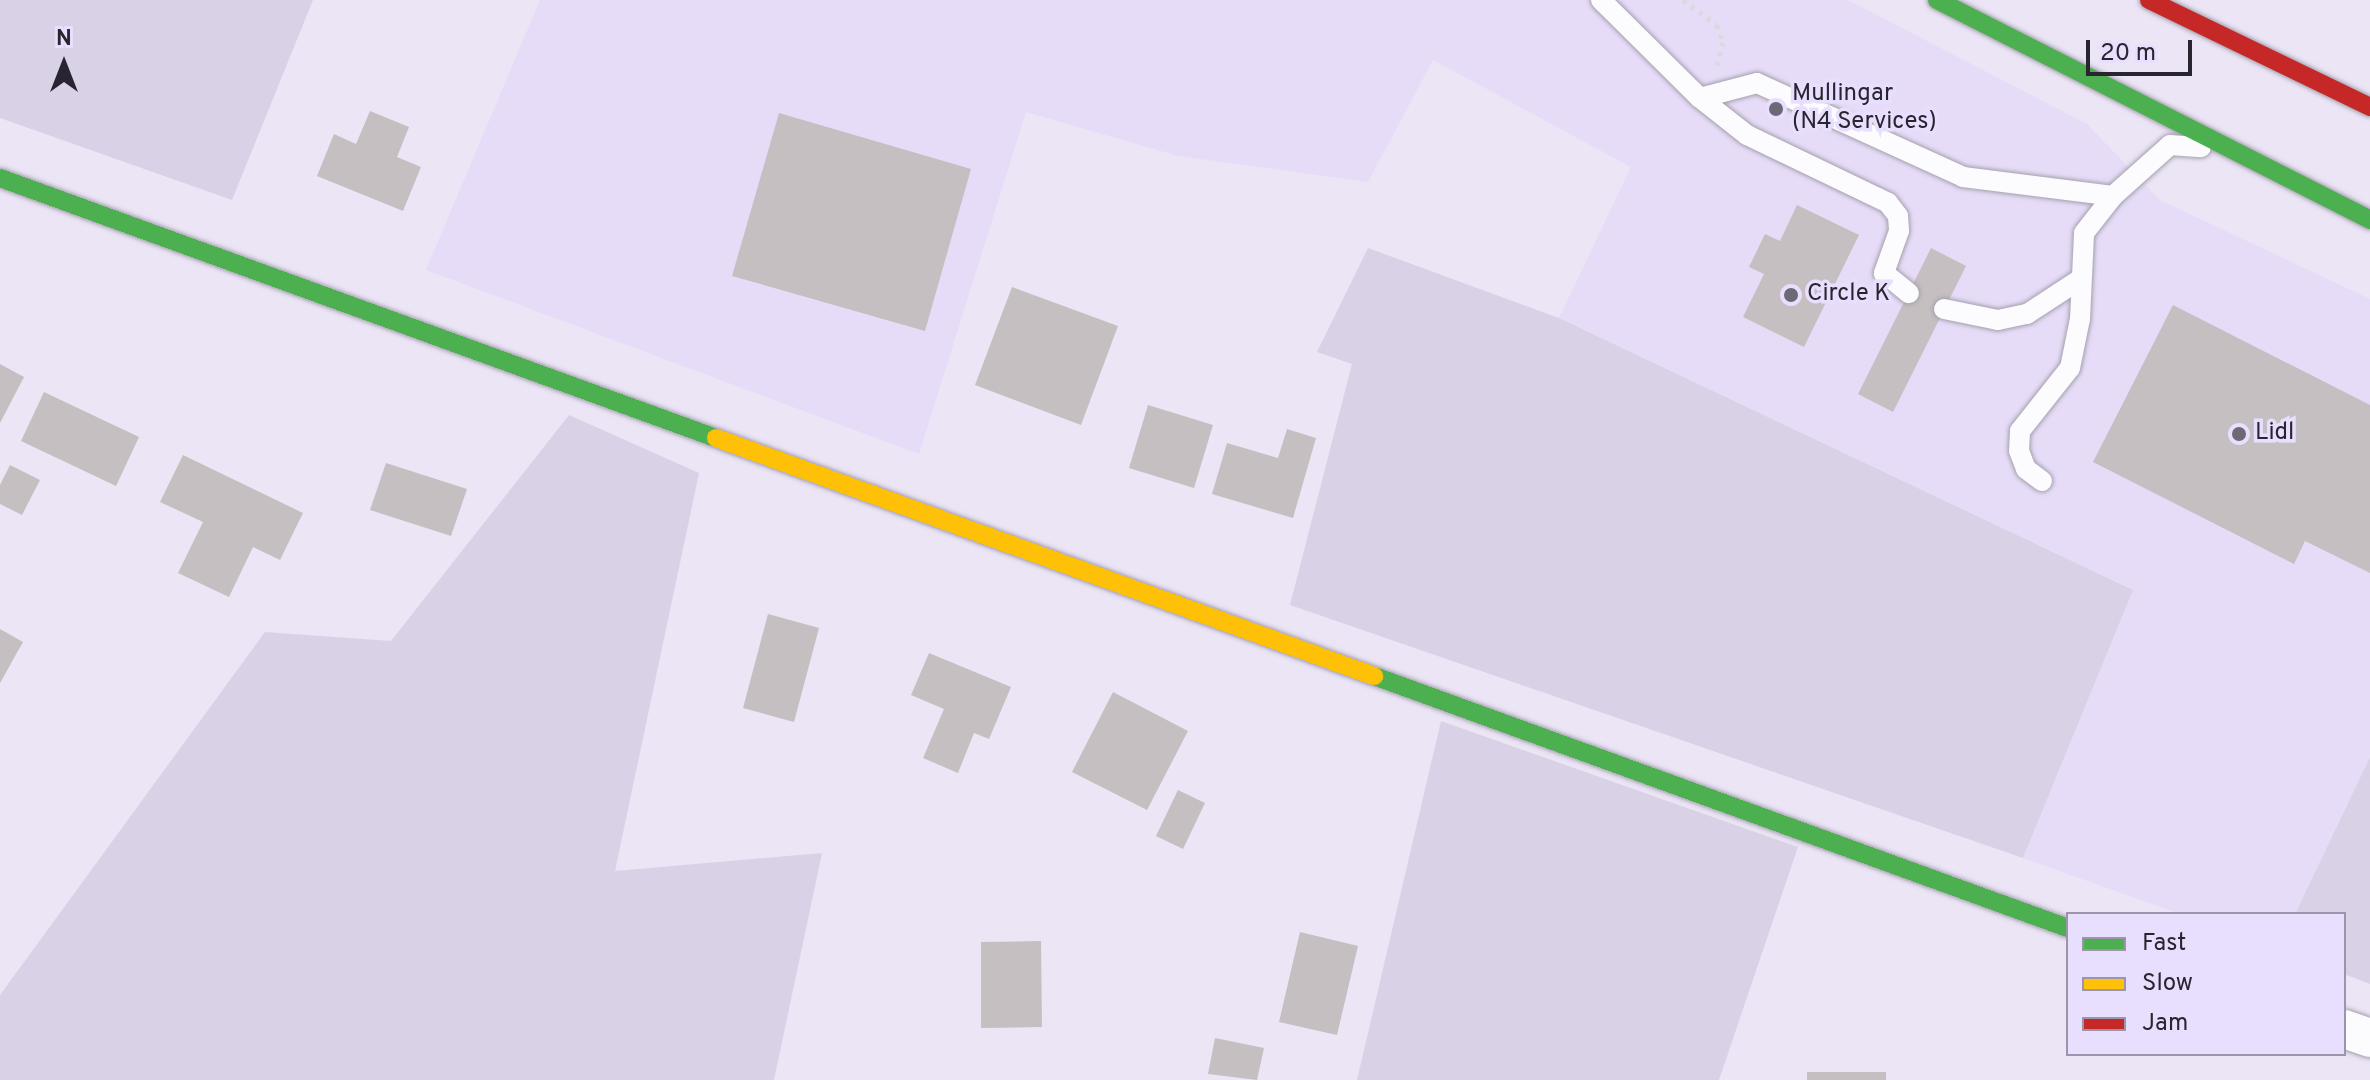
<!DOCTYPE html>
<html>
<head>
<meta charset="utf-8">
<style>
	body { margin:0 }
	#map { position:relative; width:2370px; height:1080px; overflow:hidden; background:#ebe5f6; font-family:Overpass,sans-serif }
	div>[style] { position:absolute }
	.built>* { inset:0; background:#e6dcf8 }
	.green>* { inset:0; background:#d9d2e7 }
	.building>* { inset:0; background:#c5bfc1 }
	.path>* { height:5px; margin-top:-2.5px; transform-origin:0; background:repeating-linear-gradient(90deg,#dbd8de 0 4px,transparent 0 10px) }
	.roads { filter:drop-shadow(0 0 2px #a5a0ad) drop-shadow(0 0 2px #a5a0ad) }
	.lane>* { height:20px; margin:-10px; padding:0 10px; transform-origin:10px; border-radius:10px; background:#fcfbfe }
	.street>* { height:38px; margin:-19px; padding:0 19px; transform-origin:19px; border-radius:19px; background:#fcfbfe }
	.fast>* { height:18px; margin:-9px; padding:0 9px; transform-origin:9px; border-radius:9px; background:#4caf50 }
	.slow>* { height:18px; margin:-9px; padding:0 9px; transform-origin:9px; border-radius:9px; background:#ffc107 }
	.jam>* { height:18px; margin:-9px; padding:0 9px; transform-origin:9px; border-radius:9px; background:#c62828 }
	.dots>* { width:22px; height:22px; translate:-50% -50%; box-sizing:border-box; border:4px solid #e8defd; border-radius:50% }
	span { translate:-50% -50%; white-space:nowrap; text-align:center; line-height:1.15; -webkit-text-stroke:7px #e8defd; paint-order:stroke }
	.poi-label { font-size:24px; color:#292530 }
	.left { translate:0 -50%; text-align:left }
	.legend { position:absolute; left:2066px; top:912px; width:280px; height:144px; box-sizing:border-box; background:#e8defd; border:2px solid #9c94ab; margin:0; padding:10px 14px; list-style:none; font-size:24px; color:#292530 }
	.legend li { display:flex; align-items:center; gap:16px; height:40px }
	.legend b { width:40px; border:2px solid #9c94ab }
	.north { position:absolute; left:24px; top:24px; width:80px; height:80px; -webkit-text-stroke:6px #e8defd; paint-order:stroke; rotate:0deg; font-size:22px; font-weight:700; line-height:32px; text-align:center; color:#292530 }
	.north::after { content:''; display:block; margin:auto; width:28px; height:36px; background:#292530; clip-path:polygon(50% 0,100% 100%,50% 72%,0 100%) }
	.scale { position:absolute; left:2086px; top:40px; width:106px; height:36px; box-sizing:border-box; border:4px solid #292530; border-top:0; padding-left:10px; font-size:24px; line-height:28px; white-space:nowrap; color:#292530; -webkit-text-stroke:6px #e8defd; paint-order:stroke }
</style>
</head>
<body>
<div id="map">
	<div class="built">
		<i style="clip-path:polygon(540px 0,1848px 0,2087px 124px,2160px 200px,2370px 299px,2370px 757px,2295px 914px,2180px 914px,2023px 858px,2133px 590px,1559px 318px,1631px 167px,1433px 60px,1368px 182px,1178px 156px,1026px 112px,919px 454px,426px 270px)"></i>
	</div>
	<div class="green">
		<i style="clip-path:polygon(0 0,313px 0,232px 200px,0 118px)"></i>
		<i style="clip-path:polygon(1368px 248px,1559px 318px,2133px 590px,2023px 858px,1290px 605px,1352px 364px,1317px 352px)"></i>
		<i style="clip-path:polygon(569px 415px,699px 473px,615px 871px,822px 853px,774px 1080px,0 1080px,0 995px,265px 632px,391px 641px)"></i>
		<i style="clip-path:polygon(1441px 721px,1798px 847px,1719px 1080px,1357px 1080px)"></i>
		<i style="clip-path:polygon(2370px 757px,2370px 984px,2344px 974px,2344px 914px,2295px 914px)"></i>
	</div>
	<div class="building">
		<i style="clip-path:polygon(370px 111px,409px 127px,397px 157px,421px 167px,403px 211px,317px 176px,334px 134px,356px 144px)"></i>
		<i style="clip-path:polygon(779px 113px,971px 169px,925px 331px,732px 276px)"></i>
		<i style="clip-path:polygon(1797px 205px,1859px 235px,1804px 347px,1743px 317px,1764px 274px,1749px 267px,1765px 234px,1780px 241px)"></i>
		<i style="clip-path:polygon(1931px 248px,1966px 266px,1893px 412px,1858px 394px)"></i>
		<i style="clip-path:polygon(1012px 287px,1118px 326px,1081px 425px,975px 385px)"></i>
		<i style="clip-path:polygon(2173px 305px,2370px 405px,2370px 573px,2305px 541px,2294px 564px,2093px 462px)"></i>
		<i style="clip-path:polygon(0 364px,24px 377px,0 423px)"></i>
		<i style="clip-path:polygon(44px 392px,139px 437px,116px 486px,21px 441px)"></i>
		<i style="clip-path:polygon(1148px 405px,1213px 425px,1194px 488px,1129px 468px)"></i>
		<i style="clip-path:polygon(1287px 429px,1316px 438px,1293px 518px,1212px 494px,1227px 443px,1278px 458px)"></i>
		<i style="clip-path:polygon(183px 455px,303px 513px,280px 560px,253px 547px,229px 597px,178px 573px,203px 522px,160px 502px)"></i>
		<i style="clip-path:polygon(386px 463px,467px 489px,451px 536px,370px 510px)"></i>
		<i style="clip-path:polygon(10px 465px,40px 480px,22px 515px,0 504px,0 485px)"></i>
		<i style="clip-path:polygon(768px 614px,819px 628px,794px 722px,743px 708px)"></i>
		<i style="clip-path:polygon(0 629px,23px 642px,0 683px)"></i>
		<i style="clip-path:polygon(929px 653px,1011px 687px,989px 739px,974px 733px,958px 773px,923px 758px,944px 709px,911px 695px)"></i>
		<i style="clip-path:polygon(1113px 692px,1188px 731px,1147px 810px,1072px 772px)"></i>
		<i style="clip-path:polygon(1178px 790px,1205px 803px,1183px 849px,1156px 836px)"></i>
		<i style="clip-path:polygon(1300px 932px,1358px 946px,1337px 1035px,1279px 1022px)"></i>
		<i style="clip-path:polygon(1041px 941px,1042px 1027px,981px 1028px,981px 942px)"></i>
		<i style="clip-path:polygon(1215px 1038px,1264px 1048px,1257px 1080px,1208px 1074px)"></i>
		<i style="clip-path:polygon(1807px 1072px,1886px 1072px,1886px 1080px,1807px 1080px)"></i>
	</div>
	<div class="path">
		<i style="left:1683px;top:0;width:42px;rotate:36.3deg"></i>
		<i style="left:1717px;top:25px;width:18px;rotate:71deg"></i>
		<i style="left:1723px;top:42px;width:24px;rotate:105deg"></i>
	</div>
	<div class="roads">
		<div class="lane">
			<i style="left:1601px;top:0;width:139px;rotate:44.7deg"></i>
			<i style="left:1700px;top:98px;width:59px;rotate:-14.7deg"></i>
			<i style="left:1757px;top:83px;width:226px;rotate:24.5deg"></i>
			<i style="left:1963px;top:177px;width:151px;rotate:7.2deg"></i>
			<i style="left:2113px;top:196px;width:76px;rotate:-41.8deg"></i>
			<i style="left:2170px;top:145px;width:31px;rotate:4deg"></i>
			<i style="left:1700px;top:98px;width:60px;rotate:38.2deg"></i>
			<i style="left:1747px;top:135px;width:157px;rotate:25.7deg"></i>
			<i style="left:1888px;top:203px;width:16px;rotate:52deg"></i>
			<i style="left:1898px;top:216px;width:15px;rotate:86deg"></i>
			<i style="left:1899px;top:231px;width:45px;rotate:109.7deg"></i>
			<i style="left:1884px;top:273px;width:32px;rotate:39deg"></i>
			<i style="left:1944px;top:309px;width:55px;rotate:11.5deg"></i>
			<i style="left:1998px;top:320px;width:30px;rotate:-12deg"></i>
			<i style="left:2027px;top:314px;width:62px;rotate:-33.2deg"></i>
			<i style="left:2042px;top:481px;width:20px;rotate:-143deg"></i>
			<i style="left:2026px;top:469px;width:19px;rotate:-111deg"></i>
			<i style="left:2019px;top:451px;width:20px;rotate:-87deg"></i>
			<i style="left:2020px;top:431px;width:80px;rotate:-51.6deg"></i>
			<i style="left:2070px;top:368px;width:50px;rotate:-78.5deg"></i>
			<i style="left:2080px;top:319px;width:86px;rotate:-87.3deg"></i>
			<i style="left:2084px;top:233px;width:47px;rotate:-51.9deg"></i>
		</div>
		<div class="street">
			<i style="left:2344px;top:1029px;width:28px;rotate:19deg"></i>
		</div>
		<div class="fast">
			<i style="left:1937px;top:0;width:486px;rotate:26.9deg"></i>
			<i style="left:0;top:178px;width:762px;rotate:19.96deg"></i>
			<i style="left:1374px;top:676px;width:738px;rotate:19.96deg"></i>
		</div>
		<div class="slow">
			<i style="left:716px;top:438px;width:700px;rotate:19.89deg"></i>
		</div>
		<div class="jam">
			<i style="left:2149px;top:0;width:246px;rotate:25.8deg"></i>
		</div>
	</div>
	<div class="dots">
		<i style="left:1776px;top:109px;background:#6d6875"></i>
		<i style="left:1791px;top:295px;background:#6d6875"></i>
		<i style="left:2239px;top:434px;background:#6d6875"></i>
	</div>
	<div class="poi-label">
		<span class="left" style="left:1792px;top:109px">Mullingar<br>(N4 Services)</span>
		<span class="left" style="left:1807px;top:295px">Circle K</span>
		<span class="left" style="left:2255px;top:434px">Lidl</span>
	</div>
	<ul class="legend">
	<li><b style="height:10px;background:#4caf50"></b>Fast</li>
	<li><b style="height:10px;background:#ffc107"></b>Slow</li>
	<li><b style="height:10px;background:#c62828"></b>Jam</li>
	</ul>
	<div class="north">N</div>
	<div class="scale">20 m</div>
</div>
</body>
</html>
